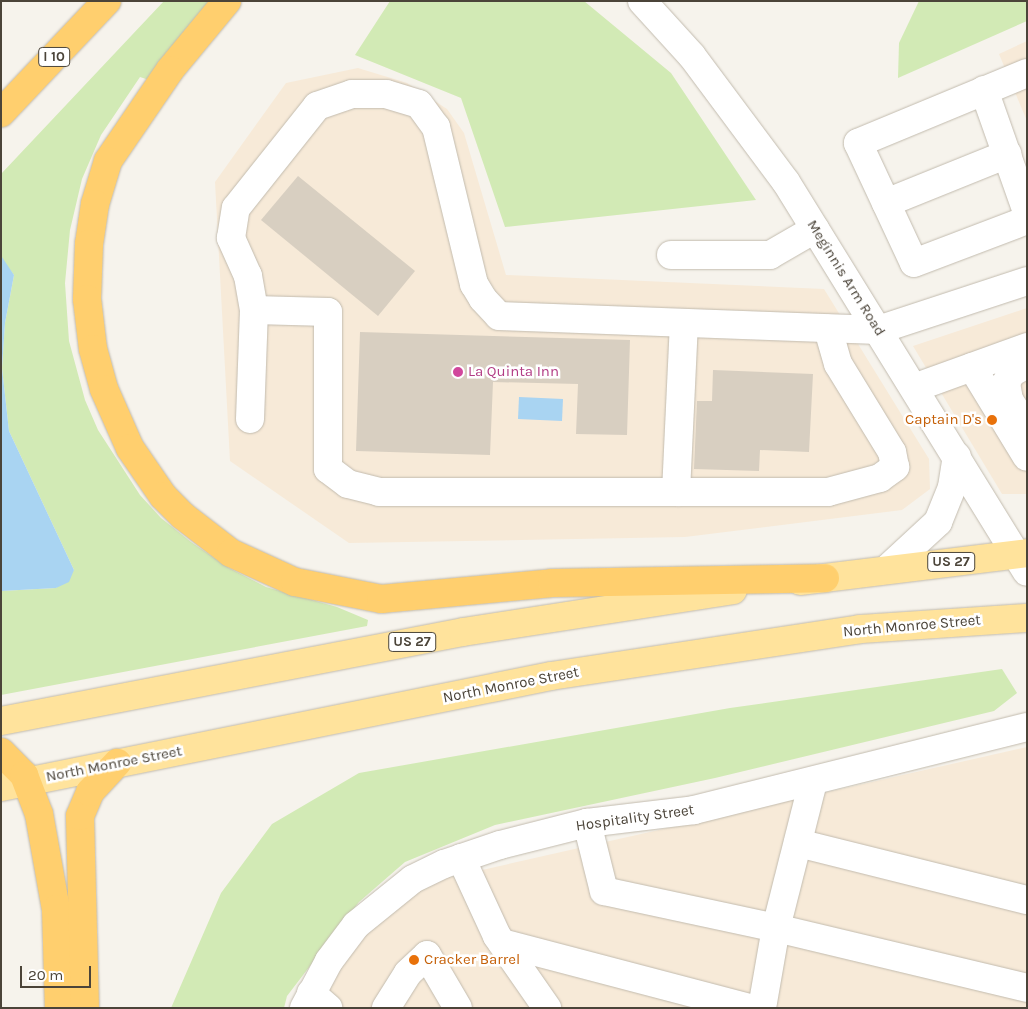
<!DOCTYPE html>
<html>
<head>
<meta charset="utf-8">
<style>
	body { margin:0 }
	#map { position:relative; width:1028px; height:1009px; overflow:hidden; background:#f6f3ec; font-family:Karla,sans-serif }
	div>[style] { position:absolute }
	.commercial>* { inset:0; background:#f7ead8 }
	.green>* { inset:0; background:#d2eab5 }
	.water>* { inset:0; background:#a9d4f2 }
	.building>* { inset:0; background:#d8cfc1 }
	.roads { filter:drop-shadow(0 0 1px #c2bbae) drop-shadow(0 0 1px #c2bbae) }
	.minor>* { height:28px; margin:-14px; padding:0 14px; transform-origin:14px; border-radius:14px; background:#fff }
	.major>* { height:28px; margin:-14px; padding:0 14px; transform-origin:14px; border-radius:14px; background:#ffe39c }
	.highway>* { height:28px; margin:-14px; padding:0 14px; transform-origin:14px; border-radius:14px; background:#ffcf6e }
	.dots>* { width:14px; height:14px; translate:-50% -50%; box-sizing:border-box; border:2px solid #fff; border-radius:50% }
	span { translate:-50% -50%; white-space:nowrap; text-align:center; line-height:1.15; -webkit-text-stroke:5px #fff; paint-order:stroke }
	.shield-label span { padding:1px 4px; background:#fff; border:1px solid; border-radius:4px; -webkit-text-stroke-width:0 }
	.shield-label { font-size:14px; color:#4b4439; font-weight:700 }
	.street-label { font-size:15px; color:#4b4439 }
	.hotel-label { font-size:15px; color:#b23c85 }
	.left { translate:0 -50%; text-align:left }
	.food-label { font-size:15px; color:#c56008 }
	.right { translate:-100% -50%; text-align:right }
	.frame { position:absolute; inset:0; border:2px solid #4b4439; pointer-events:none }
	.scale { position:absolute; left:20px; top:966px; width:71px; height:22px; box-sizing:border-box; border:2px solid #4b4439; border-top:0; padding-left:6px; font-size:15px; line-height:18px; white-space:nowrap; color:#4b4439; -webkit-text-stroke:4px #fff; paint-order:stroke }
</style>
</head>
<body>
<div id="map">
	<div class="commercial">
		<i style="clip-path:polygon(1027px 41px,1027px 121px,999px 54px)"></i>
		<i style="clip-path:polygon(358px 68px,407px 83px,447px 109px,464px 133px,506px 275px,824px 289px,929px 459px,930px 489px,902px 510px,685px 537px,349px 543px,230px 461px,215px 182px,286px 83px)"></i>
		<i style="clip-path:polygon(1027px 308px,1027px 494px,1002px 494px,913px 346px)"></i>
		<i style="clip-path:polygon(1027px 747px,1027px 1008px,318px 1008px,331px 978px,359px 941px,395px 905px,433px 881px)"></i>
	</div>
	<div class="green">
		<i style="clip-path:polygon(164px 1px,215px 1px,149px 80px,140px 77px,101px 135px,82px 179px,70px 230px,65px 283px,69px 341px,85px 400px,98px 430px,140px 495px,161px 518px,191px 542px,229px 568px,266px 587px,337px 607px,368px 620px,367px 626px,1px 695px,1px 591px,56px 588px,74px 570px,9px 431px,2px 368px,5px 323px,14px 275px,1px 258px,1px 174px)"></i>
		<i style="clip-path:polygon(390px 1px,584px 1px,671px 73px,756px 200px,505px 227px,461px 98px,355px 55px)"></i>
		<i style="clip-path:polygon(919px 1px,1027px 1px,1027px 21px,898px 78px,899px 43px)"></i>
		<i style="clip-path:polygon(1002px 669px,1017px 693px,994px 711px,715px 778px,495px 825px,405px 862px,359px 902px,287px 996px,284px 1008px,171px 1008px,221px 893px,272px 824px,359px 773px,730px 708px)"></i>
	</div>
	<div class="water">
		<i style="clip-path:polygon(2px 257px,14px 275px,5px 323px,2px 368px,9px 431px,74px 570px,69px 582px,56px 588px,1px 591px)"></i>
		<i style="clip-path:polygon(519px 397px,563px 399px,562px 421px,518px 419px)"></i>
	</div>
	<div class="building">
		<i style="clip-path:polygon(298px 176px,415px 271px,378px 316px,261px 220px)"></i>
		<i style="clip-path:polygon(360px 332px,630px 340px,627px 435px,576px 434px,578px 384px,493px 382px,490px 455px,356px 451px)"></i>
		<i style="clip-path:polygon(713px 370px,813px 374px,809px 452px,760px 450px,759px 471px,694px 469px,697px 401px,712px 401px)"></i>
	</div>
	<div class="roads">
		<div class="minor">
			<i style="left:642px;top:1px;width:74px;rotate:47.7deg"></i>
			<i style="left:692px;top:56px;width:157px;rotate:53.3deg"></i>
			<i style="left:786px;top:182px;width:458px;rotate:58.3deg"></i>
			<i style="left:1027px;top:73px;width:183px;rotate:157.5deg"></i>
			<i style="left:858px;top:143px;width:132px;rotate:65deg"></i>
			<i style="left:914px;top:263px;width:121px;rotate:-20.8deg"></i>
			<i style="left:984px;top:90px;width:129px;rotate:70.6deg"></i>
			<i style="left:886px;top:203px;width:131px;rotate:-22deg"></i>
			<i style="left:671px;top:255px;width:99px"></i>
			<i style="left:770px;top:255px;width:52px;rotate:-30deg"></i>
			<i style="left:254px;top:310px;width:74px;rotate:1.5deg"></i>
			<i style="left:328px;top:312px;width:157px;rotate:90deg"></i>
			<i style="left:328px;top:469px;width:25px;rotate:37deg"></i>
			<i style="left:348px;top:484px;width:32px;rotate:14deg"></i>
			<i style="left:379px;top:492px;width:449px"></i>
			<i style="left:828px;top:492px;width:54px;rotate:-15.1deg"></i>
			<i style="left:880px;top:478px;width:19px;rotate:-36deg"></i>
			<i style="left:895px;top:467px;width:15px;rotate:-101deg"></i>
			<i style="left:892px;top:452px;width:103px;rotate:-121.5deg"></i>
			<i style="left:838px;top:364px;width:37px;rotate:-106deg"></i>
			<i style="left:972px;top:367px;width:105px;rotate:58.6deg"></i>
			<i style="left:914px;top:388px;width:120px;rotate:-19.9deg"></i>
			<i style="left:250px;top:419px;width:109px;rotate:-87.9deg"></i>
			<i style="left:254px;top:310px;width:35px;rotate:-100deg"></i>
			<i style="left:248px;top:276px;width:42px;rotate:-114.1deg"></i>
			<i style="left:231px;top:238px;width:30px;rotate:-81deg"></i>
			<i style="left:236px;top:208px;width:130px;rotate:-51.5deg"></i>
			<i style="left:317px;top:106px;width:37px;rotate:-19deg"></i>
			<i style="left:352px;top:94px;width:34px"></i>
			<i style="left:386px;top:94px;width:34px;rotate:17deg"></i>
			<i style="left:419px;top:104px;width:29px;rotate:54deg"></i>
			<i style="left:436px;top:127px;width:162px;rotate:76.4deg"></i>
			<i style="left:474px;top:284px;width:17px;rotate:59deg"></i>
			<i style="left:483px;top:299px;width:23px;rotate:47deg"></i>
			<i style="left:499px;top:316px;width:379px;rotate:2.1deg"></i>
			<i style="left:878px;top:330px;width:157px;rotate:-18.2deg"></i>
			<i style="left:1022px;top:420px;width:24px;rotate:-123deg"></i>
			<i style="left:1009px;top:400px;width:17px;rotate:-100deg"></i>
			<i style="left:1006px;top:383px;width:11px;rotate:-63deg"></i>
			<i style="left:1011px;top:373px;width:18px;rotate:-29deg"></i>
			<i style="left:676px;top:492px;width:169px;rotate:-87.3deg"></i>
			<i style="left:886px;top:570px;width:71px;rotate:-42.7deg"></i>
			<i style="left:938px;top:522px;width:38px;rotate:-68deg"></i>
			<i style="left:952px;top:487px;width:31px;rotate:-81deg"></i>
			<i style="left:587px;top:823px;width:70px;rotate:76deg"></i>
			<i style="left:604px;top:891px;width:176px;rotate:12.1deg"></i>
			<i style="left:776px;top:928px;width:258px;rotate:13.4deg"></i>
			<i style="left:798px;top:843px;width:236px;rotate:14deg"></i>
			<i style="left:461px;top:858px;width:86px;rotate:65.2deg"></i>
			<i style="left:497px;top:936px;width:88px;rotate:55.2deg"></i>
			<i style="left:502px;top:943px;width:256px;rotate:14.7deg"></i>
			<i style="left:311px;top:993px;width:23px;rotate:41deg"></i>
			<i style="left:304px;top:1008px;width:53px;rotate:-62deg"></i>
			<i style="left:329px;top:961px;width:45px;rotate:-53.1deg"></i>
			<i style="left:356px;top:925px;width:73px;rotate:-38.9deg"></i>
			<i style="left:413px;top:879px;width:34px;rotate:-26deg"></i>
			<i style="left:444px;top:864px;width:59px;rotate:-18.7deg"></i>
			<i style="left:500px;top:845px;width:90px;rotate:-14.2deg"></i>
			<i style="left:587px;top:823px;width:108px;rotate:-6.9deg"></i>
			<i style="left:694px;top:810px;width:343px;rotate:-14deg"></i>
			<i style="left:386px;top:1008px;width:41px;rotate:-57.8deg"></i>
			<i style="left:408px;top:973px;width:26px;rotate:-43deg"></i>
			<i style="left:427px;top:955px;width:61px;rotate:59.7deg"></i>
			<i style="left:762px;top:1008px;width:81px;rotate:-80.1deg"></i>
			<i style="left:776px;top:928px;width:151px;rotate:-75.8deg"></i>
		</div>
		<div class="major">
			<i style="left:800px;top:581px;width:229px;rotate:-7deg"></i>
			<i style="left:1px;top:721px;width:470px;rotate:-10.9deg"></i>
			<i style="left:463px;top:632px;width:273px;rotate:-8.8deg"></i>
			<i style="left:1px;top:787px;width:561px;rotate:-11.41deg"></i>
			<i style="left:551px;top:676px;width:313px;rotate:-8.6deg"></i>
			<i style="left:860px;top:629px;width:167px;rotate:-3.8deg"></i>
		</div>
		<div class="highway">
			<i style="left:227px;top:1px;width:89px;rotate:129.6deg"></i>
			<i style="left:170px;top:70px;width:110px;rotate:124.3deg"></i>
			<i style="left:108px;top:161px;width:45px;rotate:106.8deg"></i>
			<i style="left:95px;top:204px;width:40px;rotate:98.5deg"></i>
			<i style="left:89px;top:244px;width:55px;rotate:92.1deg"></i>
			<i style="left:87px;top:299px;width:50px;rotate:83.2deg"></i>
			<i style="left:93px;top:349px;width:41px;rotate:74.6deg"></i>
			<i style="left:104px;top:389px;width:64px;rotate:66.2deg"></i>
			<i style="left:130px;top:448px;width:58px;rotate:55.5deg"></i>
			<i style="left:163px;top:496px;width:28px;rotate:45deg"></i>
			<i style="left:183px;top:516px;width:61px;rotate:37.6deg"></i>
			<i style="left:231px;top:553px;width:70px;rotate:24.4deg"></i>
			<i style="left:295px;top:582px;width:88px;rotate:11.2deg"></i>
			<i style="left:381px;top:599px;width:172px;rotate:-5.3deg"></i>
			<i style="left:552px;top:583px;width:273px;rotate:-1deg"></i>
			<i style="left:1px;top:113px;width:154px;rotate:-46.6deg"></i>
			<i style="left:1px;top:752px;width:33px;rotate:45deg"></i>
			<i style="left:24px;top:775px;width:42px;rotate:69deg"></i>
			<i style="left:39px;top:814px;width:97px;rotate:79.9deg"></i>
			<i style="left:56px;top:909px;width:99px;rotate:88.3deg"></i>
			<i style="left:85px;top:1008px;width:192px;rotate:-91.5deg"></i>
			<i style="left:80px;top:816px;width:26px;rotate:-67deg"></i>
			<i style="left:90px;top:792px;width:40px;rotate:-47deg"></i>
		</div>
	</div>
	<div class="dots">
		<i style="left:458px;top:372px;background:#d1479c"></i>
		<i style="left:992px;top:420px;background:#e8710a"></i>
		<i style="left:414px;top:960px;background:#e8710a"></i>
	</div>
	<div class="shield-label">
		<span style="left:54px;top:57px">I 10</span>
		<span style="left:951px;top:562px">US 27</span>
		<span style="left:412px;top:642px">US 27</span>
	</div>
	<div class="street-label">
		<span style="left:846px;top:278px;rotate:58deg">Meginnis Arm Road</span>
		<span style="left:912px;top:626px;rotate:-5deg">North Monroe Street</span>
		<span style="left:511px;top:685px;rotate:-11deg">North Monroe Street</span>
		<span style="left:114px;top:764px;rotate:-11deg">North Monroe Street</span>
		<span style="left:635px;top:818px;rotate:-8deg">Hospitality Street</span>
	</div>
	<div class="hotel-label">
		<span class="left" style="left:468px;top:372px">La Quinta Inn</span>
	</div>
	<div class="food-label">
		<span class="right" style="left:982px;top:420px">Captain D's</span>
		<span class="left" style="left:424px;top:960px">Cracker Barrel</span>
	</div>
	<div class="frame"></div>
	<div class="scale">20 m</div>
</div>
</body>
</html>
